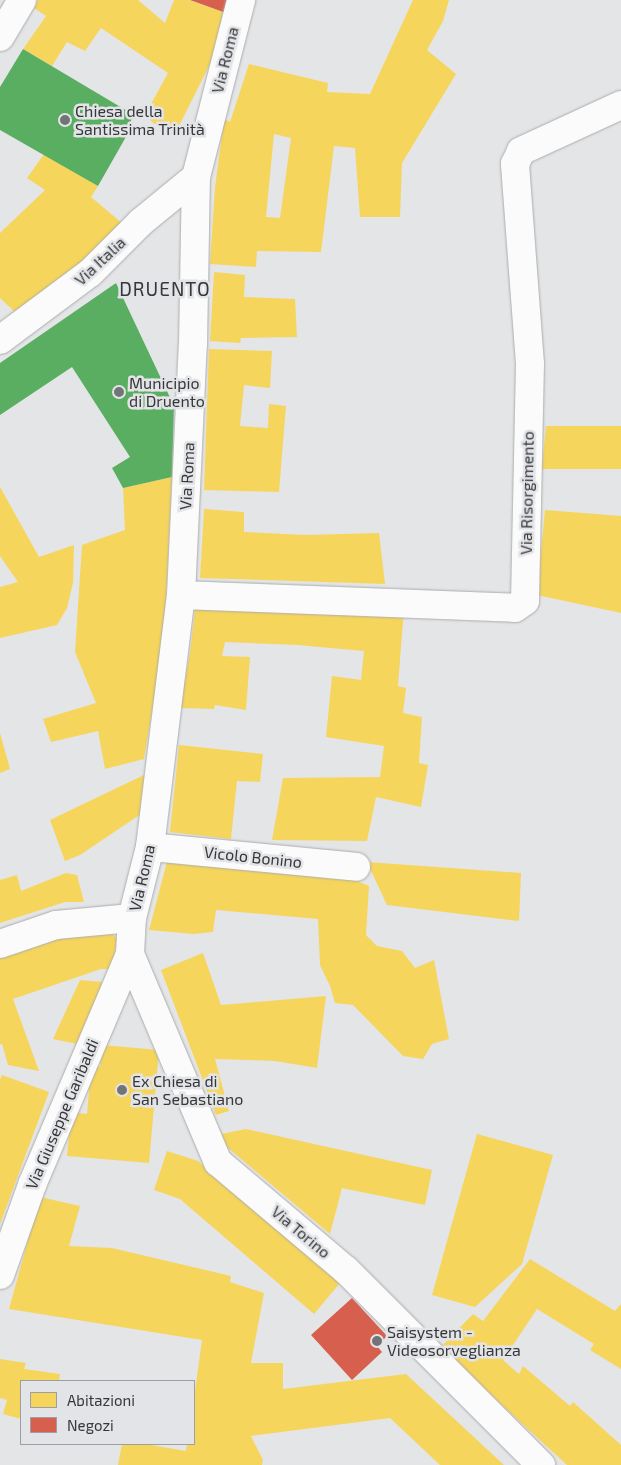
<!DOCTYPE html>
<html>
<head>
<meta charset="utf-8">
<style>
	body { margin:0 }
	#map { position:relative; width:621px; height:1465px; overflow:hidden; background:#e4e5e7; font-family:"Exo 2",sans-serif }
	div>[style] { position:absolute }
	.homes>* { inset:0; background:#f6d55c }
	.shops>* { inset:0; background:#d6604d }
	.public>* { inset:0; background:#5aae61 }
	.roads { filter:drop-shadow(0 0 1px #abacad) drop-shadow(0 0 1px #abacad) }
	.street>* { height:28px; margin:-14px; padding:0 14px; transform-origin:14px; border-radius:14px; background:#fbfbfb }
	.dots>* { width:14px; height:14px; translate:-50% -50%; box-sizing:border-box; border:2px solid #e3e4e8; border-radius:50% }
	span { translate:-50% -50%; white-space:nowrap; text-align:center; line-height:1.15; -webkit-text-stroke:5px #e3e4e8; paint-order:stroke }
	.street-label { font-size:16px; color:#363738 }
	.poi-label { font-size:16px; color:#363738 }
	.left { translate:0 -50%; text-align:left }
	.quarter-label { font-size:19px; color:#363738; letter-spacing:1px }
	.legend { position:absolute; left:20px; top:1380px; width:175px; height:65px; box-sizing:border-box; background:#e3e4e8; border:1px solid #9e9fa2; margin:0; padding:6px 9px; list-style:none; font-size:15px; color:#363738 }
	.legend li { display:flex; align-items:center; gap:10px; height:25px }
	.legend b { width:25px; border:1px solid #9e9fa2 }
</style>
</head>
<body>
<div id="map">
	<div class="homes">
		<i style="clip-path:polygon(38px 0,138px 0,165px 23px,174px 0,189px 0,226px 13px,211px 62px,174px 136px,152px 122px,146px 113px,168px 73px,101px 28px,85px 51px,67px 42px,52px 66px,23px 49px,46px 16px,34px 8px)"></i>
		<i style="clip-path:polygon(evenodd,413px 0,449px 0,443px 21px,427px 50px,456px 74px,402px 163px,400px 217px,360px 217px,355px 148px,334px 146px,321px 252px,257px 251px,256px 267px,210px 264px,215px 187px,224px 119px,230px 122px,249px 64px,328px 83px,327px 92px,370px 94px,413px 0,274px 134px,291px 138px,280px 218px,266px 217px,274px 134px)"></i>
		<i style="clip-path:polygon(44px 154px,98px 186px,91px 197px,123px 224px,79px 264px,16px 313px,0 298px,0 233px,45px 190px,27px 178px)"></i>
		<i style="clip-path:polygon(214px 272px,245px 275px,244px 297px,295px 299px,297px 337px,241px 338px,240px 343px,210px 341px)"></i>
		<i style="clip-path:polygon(209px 349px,272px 351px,270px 388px,244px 385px,240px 426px,268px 428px,269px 404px,286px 406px,279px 492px,204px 490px)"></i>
		<i style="clip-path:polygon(546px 426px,621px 426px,621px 469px,542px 469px)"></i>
		<i style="clip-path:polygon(172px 477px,164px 639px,144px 759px,105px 769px,98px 731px,51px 742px,43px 719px,96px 703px,75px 652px,82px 545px,125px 530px,123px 488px)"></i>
		<i style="clip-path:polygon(0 487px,39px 557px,74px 545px,73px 583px,67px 608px,57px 625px,0 638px,0 587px,18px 582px,0 556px)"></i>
		<i style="clip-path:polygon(204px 509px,244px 512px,244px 532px,306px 535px,379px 533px,385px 584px,200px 578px)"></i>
		<i style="clip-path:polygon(545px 510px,621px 516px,621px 613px,537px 595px)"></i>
		<i style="clip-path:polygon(196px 602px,404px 608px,398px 686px,406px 688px,403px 713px,422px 717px,419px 763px,428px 765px,421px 807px,376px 797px,367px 841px,272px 840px,283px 778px,380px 777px,384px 746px,326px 737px,332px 676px,361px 680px,364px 651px,298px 645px,225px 642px,222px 656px,250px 657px,246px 710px,215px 705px,214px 709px,180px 708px,190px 653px)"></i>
		<i style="clip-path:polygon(0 733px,10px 769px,0 773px)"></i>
		<i style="clip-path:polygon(179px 745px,263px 754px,260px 782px,237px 781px,231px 839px,170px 832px)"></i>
		<i style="clip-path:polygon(144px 775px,141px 814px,80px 855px,65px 861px,50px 820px)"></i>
		<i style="clip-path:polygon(168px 858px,337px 873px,369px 886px,366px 935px,377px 946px,402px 951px,415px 968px,434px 960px,449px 1039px,432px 1044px,423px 1059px,403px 1056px,353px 1005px,335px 1003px,330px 986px,320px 965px,318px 919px,216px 910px,213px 932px,194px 934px,149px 930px)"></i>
		<i style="clip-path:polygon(367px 862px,521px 873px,519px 921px,387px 905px)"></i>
		<i style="clip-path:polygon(66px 873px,77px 875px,84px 902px,65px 902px,0 923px,0 880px,17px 875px,21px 891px)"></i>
		<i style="clip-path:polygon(104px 928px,117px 938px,112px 969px,101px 969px,13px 999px,39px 1071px,8px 1065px,2px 1044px,0 1044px,0 955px,39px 942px)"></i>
		<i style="clip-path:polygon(203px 953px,221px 1005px,326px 996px,317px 1068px,275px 1061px,215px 1059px,229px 1111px,216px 1115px,161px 970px)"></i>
		<i style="clip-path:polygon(80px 980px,103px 982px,77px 1044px,53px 1039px)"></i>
		<i style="clip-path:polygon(102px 1045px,159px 1050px,149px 1163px,67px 1156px,71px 1112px,87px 1114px,91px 1066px,100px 1067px)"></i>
		<i style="clip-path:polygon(2px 1075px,49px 1092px,0 1224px,0 1080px)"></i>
		<i style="clip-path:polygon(246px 1129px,432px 1170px,425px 1205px,342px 1188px,330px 1234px,227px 1147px,221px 1134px)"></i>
		<i style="clip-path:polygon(477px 1134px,553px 1155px,522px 1264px,475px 1307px,432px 1295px)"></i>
		<i style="clip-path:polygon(167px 1151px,198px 1161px,340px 1283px,314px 1314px,180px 1199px,154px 1190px)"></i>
		<i style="clip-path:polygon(40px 1197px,80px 1206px,69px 1246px,112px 1248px,231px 1276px,230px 1282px,264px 1293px,251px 1363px,283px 1363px,283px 1389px,406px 1374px,504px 1465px,440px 1465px,390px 1418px,251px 1436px,263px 1460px,262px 1465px,118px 1465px,122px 1444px,145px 1444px,186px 1451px,187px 1444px,194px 1444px,194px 1398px,202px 1340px,9px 1309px)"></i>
		<i style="clip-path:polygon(530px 1259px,615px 1311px,621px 1304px,621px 1369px,590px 1350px,594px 1344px,537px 1309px,503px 1360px,519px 1374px,523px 1366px,570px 1406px,573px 1402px,621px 1445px,621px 1465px,567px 1465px,440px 1348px,473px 1314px,483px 1321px)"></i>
		<i style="clip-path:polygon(0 1359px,26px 1363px,24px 1369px,60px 1374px,59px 1381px,21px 1381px,21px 1419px,3px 1414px,7px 1400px,0 1398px)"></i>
	</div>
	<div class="shops">
		<i style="clip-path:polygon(190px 0,228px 0,226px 13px)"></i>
		<i style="clip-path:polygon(352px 1298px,387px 1336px,377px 1346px,382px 1352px,352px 1380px,311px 1335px)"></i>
	</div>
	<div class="public">
		<i style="clip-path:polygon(23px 49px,134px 115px,128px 126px,131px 128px,98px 186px,0 130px,0 87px)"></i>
		<i style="clip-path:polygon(116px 283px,174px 406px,172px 477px,123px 488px,112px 468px,130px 457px,72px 367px,0 415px,0 363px)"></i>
	</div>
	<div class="roads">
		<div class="street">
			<i style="left:0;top:37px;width:43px;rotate:-59.3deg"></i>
			<i style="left:0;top:340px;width:112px;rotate:-36.7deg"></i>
			<i style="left:90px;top:273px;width:72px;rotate:-45deg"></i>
			<i style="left:141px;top:222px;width:71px;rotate:-39.3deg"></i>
			<i style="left:181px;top:595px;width:334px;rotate:2.2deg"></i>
			<i style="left:515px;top:608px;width:12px;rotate:-35deg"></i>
			<i style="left:525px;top:601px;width:237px;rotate:-88.8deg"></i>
			<i style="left:530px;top:364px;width:201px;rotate:-94.3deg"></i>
			<i style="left:515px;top:164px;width:14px;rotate:-65deg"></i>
			<i style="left:521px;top:151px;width:110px;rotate:-24.7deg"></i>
			<i style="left:150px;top:847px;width:207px;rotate:5.5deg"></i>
			<i style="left:0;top:944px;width:59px;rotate:-18.7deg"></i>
			<i style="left:56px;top:925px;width:76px;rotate:-5.3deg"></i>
			<i style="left:130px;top:954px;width:226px;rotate:67.1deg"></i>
			<i style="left:218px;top:1162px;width:167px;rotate:40.2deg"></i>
			<i style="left:346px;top:1270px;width:276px;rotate:45deg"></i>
			<i style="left:0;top:1275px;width:96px;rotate:-70.4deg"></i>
			<i style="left:32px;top:1185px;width:251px;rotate:-67deg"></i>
			<i style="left:130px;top:954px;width:36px;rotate:-87deg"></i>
			<i style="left:132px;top:918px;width:73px;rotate:-75.8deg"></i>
			<i style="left:150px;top:847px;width:254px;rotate:-83deg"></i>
			<i style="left:181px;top:595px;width:250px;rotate:-87.3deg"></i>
			<i style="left:193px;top:345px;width:168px;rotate:-89deg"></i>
			<i style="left:196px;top:177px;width:183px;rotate:-75.7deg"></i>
		</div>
	</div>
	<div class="dots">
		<i style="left:65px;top:120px;background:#737475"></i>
		<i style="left:119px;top:392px;background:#737475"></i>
		<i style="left:122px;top:1090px;background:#737475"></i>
		<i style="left:377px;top:1341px;background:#737475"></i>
	</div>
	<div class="street-label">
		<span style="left:225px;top:60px;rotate:-76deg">Via Roma</span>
		<span style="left:100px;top:261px;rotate:-43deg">Via Italia</span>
		<span style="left:187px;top:476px;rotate:-87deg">Via Roma</span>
		<span style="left:527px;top:493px;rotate:-89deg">Via Risorgimento</span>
		<span style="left:253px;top:857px;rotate:6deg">Vicolo Bonino</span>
		<span style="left:142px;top:878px;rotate:-77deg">Via Roma</span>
		<span style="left:62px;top:1114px;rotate:-67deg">Via Giuseppe Garibaldi</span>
		<span style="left:301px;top:1232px;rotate:40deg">Via Torino</span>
	</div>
	<div class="poi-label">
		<span class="left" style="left:75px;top:120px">Chiesa della<br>Santissima Trinità</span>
		<span class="left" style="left:129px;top:392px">Municipio<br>di Druento</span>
		<span class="left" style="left:132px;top:1090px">Ex Chiesa di<br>San Sebastiano</span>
		<span class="left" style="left:387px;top:1341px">Saisystem -<br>Videosorveglianza</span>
	</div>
	<div class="quarter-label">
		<span style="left:165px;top:289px">DRUENTO</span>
	</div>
	<ul class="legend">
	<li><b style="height:14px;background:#f6d55c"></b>Abitazioni</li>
	<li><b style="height:14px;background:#d6604d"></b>Negozi</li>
	</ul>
</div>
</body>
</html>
